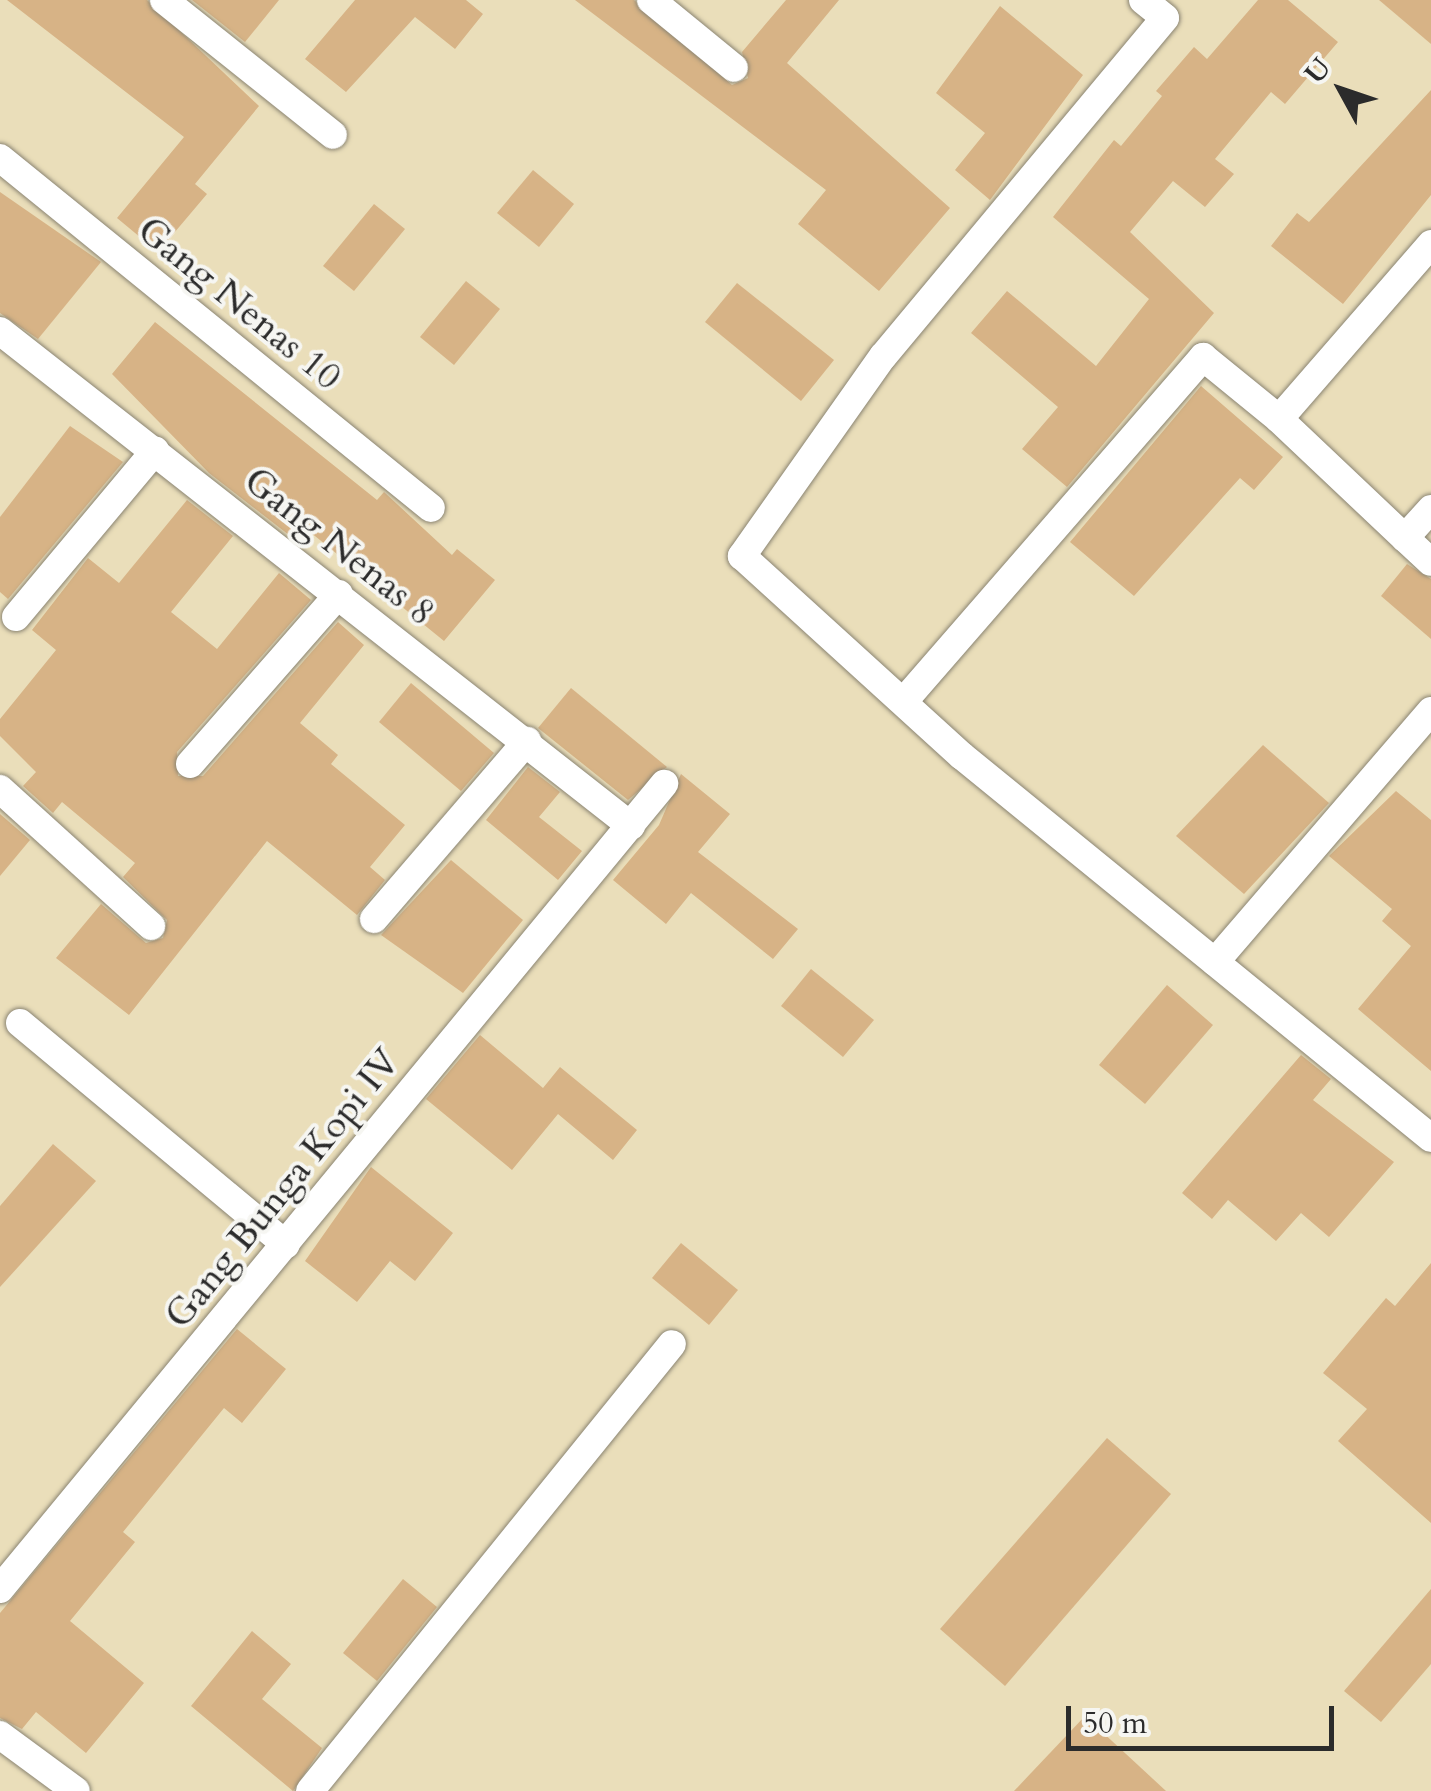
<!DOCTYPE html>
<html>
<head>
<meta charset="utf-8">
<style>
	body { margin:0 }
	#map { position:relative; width:1431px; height:1791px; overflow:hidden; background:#eadeba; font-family:Cardo,serif }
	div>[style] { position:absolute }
	.building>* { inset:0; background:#d7b386 }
	.roads { filter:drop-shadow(0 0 2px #8a8472) drop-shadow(0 0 2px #8a8472) }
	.street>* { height:28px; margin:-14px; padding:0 14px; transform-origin:14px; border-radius:14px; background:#fff }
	span { translate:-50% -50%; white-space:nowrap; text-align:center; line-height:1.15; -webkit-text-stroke:8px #f6f6f2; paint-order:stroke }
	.street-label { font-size:38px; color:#2b2b2b }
	.north { position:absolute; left:1291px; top:40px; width:100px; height:100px; -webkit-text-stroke:8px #f6f6f2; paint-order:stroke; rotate:310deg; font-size:28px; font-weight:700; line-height:40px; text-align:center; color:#2b2b2b }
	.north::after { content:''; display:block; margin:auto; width:35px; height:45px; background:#2b2b2b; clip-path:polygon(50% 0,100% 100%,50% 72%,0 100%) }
	.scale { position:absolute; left:1066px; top:1706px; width:268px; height:45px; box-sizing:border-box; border:5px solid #2b2b2b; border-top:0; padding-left:12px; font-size:30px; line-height:35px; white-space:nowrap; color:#2b2b2b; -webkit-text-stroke:8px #f6f6f2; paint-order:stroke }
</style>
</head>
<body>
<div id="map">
	<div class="building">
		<i style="clip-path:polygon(7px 0,147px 0,259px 106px,195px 184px,207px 194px,158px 252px,117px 218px,184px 137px)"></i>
		<i style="clip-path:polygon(192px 0,279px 0,245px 42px)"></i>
		<i style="clip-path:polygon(355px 0,466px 0,483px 14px,455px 49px,415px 17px,346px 92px,305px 59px)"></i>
		<i style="clip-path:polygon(575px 0,634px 0,732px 85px,748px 78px,742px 52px,786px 0,839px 0,787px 63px,950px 208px,879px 291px,798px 224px,826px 190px)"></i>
		<i style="clip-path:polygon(1258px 0,1288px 0,1338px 42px,1285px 104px,1271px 92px,1215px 159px,1234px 174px,1205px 207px,1173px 181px,1130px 232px,1214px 313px,1067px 487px,1022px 449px,1058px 407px,971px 333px,1007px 291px,1096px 366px,1149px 299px,1053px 217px,1114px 140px,1121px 146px,1162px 96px,1156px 91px,1194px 47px,1207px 59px)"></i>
		<i style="clip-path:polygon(1379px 0,1431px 0,1431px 44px)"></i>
		<i style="clip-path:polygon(1000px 6px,1083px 75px,990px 200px,955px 170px,985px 133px,936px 93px)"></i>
		<i style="clip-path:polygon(1431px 90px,1431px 195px,1343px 304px,1271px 246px,1297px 213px,1309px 222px)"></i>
		<i style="clip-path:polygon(533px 170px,574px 204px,539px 247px,497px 213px)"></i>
		<i style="clip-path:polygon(0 192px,101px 262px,38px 339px,0 313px)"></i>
		<i style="clip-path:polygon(374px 204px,405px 229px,354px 291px,323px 266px)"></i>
		<i style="clip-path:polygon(466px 281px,500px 309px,454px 365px,420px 337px)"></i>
		<i style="clip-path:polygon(737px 283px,834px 360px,801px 401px,705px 322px)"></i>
		<i style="clip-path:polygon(155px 322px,377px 500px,384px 492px,452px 555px,457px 549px,495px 580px,444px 641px,299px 523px,289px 535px,209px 473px,112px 374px)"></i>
		<i style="clip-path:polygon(1201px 386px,1283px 457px,1254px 490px,1240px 478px,1134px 596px,1070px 542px)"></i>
		<i style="clip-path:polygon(70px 426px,123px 462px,8px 599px,0 592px,0 517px)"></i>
		<i style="clip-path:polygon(187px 500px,233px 536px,171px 612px,217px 649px,279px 573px,311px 600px,177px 752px,178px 776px,203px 776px,338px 622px,364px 645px,300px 723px,338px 755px,331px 764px,405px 825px,370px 867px,385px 880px,357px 915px,267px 841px,129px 1015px,56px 958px,101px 904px,146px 943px,163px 938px,167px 920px,123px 877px,135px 863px,62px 802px,53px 813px,23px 786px,36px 772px,0 736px,0 719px,56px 650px,32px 630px,88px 558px,119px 583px)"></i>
		<i style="clip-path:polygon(1407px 564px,1431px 579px,1431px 639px,1381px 596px)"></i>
		<i style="clip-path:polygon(411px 683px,494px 753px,461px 791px,379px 722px)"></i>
		<i style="clip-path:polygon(571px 688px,667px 767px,628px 800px,538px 728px)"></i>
		<i style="clip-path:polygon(1263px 745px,1329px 803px,1244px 894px,1176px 836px)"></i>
		<i style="clip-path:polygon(528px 767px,560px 792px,539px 817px,582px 851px,558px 880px,486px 820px)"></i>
		<i style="clip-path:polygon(681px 774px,730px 814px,698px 852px,798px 929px,773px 959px,691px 893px,666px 924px,613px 880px,659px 825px)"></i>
		<i style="clip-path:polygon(1396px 791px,1431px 820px,1431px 1071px,1358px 1009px,1411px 946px,1382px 921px,1392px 909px,1329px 856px)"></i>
		<i style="clip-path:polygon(0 814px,30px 840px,0 876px)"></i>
		<i style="clip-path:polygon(451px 860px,523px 920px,463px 993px,381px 935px)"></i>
		<i style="clip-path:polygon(811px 969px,874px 1020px,843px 1057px,781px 1006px)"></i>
		<i style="clip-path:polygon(1167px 985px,1213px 1025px,1145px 1104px,1099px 1065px)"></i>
		<i style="clip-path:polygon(480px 1035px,543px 1088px,560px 1067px,637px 1130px,613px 1160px,558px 1114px,512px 1170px,426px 1099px)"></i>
		<i style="clip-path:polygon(1301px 1055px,1331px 1079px,1313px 1100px,1394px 1162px,1329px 1237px,1301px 1213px,1276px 1241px,1228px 1200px,1212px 1219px,1182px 1193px)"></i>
		<i style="clip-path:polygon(53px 1144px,96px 1181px,0 1287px,0 1206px)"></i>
		<i style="clip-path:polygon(371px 1167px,453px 1233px,415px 1281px,390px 1261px,357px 1302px,305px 1261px)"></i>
		<i style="clip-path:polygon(681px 1243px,738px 1290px,709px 1325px,652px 1278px)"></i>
		<i style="clip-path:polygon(1431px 1263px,1431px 1523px,1338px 1441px,1367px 1409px,1323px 1373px,1386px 1298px,1395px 1306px)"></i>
		<i style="clip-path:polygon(237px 1329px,286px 1369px,242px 1423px,224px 1408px,123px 1532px,135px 1542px,70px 1621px,144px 1683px,86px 1753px,36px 1712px,22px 1729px,0 1718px,0 1613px)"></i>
		<i style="clip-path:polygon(1107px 1438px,1171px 1494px,1005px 1686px,940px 1629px)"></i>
		<i style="clip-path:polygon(403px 1579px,437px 1607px,377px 1681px,343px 1653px)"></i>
		<i style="clip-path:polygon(1431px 1589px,1431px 1664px,1381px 1722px,1344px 1691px)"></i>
		<i style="clip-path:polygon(252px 1631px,291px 1664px,262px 1699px,322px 1748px,293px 1791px,191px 1706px)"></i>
		<i style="clip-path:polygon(1085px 1716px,1166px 1791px,1014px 1791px)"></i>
	</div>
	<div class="roads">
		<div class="street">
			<i style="left:164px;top:0;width:216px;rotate:38.6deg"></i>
			<i style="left:651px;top:0;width:107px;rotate:39.3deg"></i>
			<i style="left:1143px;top:0;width:28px;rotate:39deg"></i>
			<i style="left:1165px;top:18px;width:440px;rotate:129.8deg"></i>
			<i style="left:883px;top:356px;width:245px;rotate:125.2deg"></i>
			<i style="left:742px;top:556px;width:297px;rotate:42.3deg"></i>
			<i style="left:962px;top:756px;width:605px;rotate:39.16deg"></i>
			<i style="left:0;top:158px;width:555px;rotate:39.08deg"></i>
			<i style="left:0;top:331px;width:802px;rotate:38.11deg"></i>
			<i style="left:1279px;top:419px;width:173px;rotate:43.4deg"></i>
			<i style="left:1431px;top:509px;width:39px;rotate:132deg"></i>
			<i style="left:1405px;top:538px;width:35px;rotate:43deg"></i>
			<i style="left:16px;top:617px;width:217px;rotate:-50.1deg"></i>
			<i style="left:904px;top:701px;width:456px;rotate:-49deg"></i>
			<i style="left:1203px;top:357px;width:98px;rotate:39.2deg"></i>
			<i style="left:1279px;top:419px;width:232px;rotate:-49deg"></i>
			<i style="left:190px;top:764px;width:226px;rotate:-48.8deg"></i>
			<i style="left:0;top:789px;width:204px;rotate:42.2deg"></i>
			<i style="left:374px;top:919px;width:235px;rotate:-49.3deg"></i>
			<i style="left:1215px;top:962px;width:331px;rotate:-49.3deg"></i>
			<i style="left:20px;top:1023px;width:346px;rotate:39.8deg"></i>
			<i style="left:0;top:1589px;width:1044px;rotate:-50.48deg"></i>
			<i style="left:0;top:1735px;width:94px;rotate:36.4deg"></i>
			<i style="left:310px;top:1791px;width:575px;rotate:-51deg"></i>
		</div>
	</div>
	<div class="street-label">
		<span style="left:239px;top:304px;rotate:39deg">Gang Nenas 10</span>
		<span style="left:339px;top:547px;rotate:38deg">Gang Nenas 8</span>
		<span style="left:283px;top:1189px;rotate:-51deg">Gang Bunga Kopi IV</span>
	</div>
	<div class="north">U</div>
	<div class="scale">50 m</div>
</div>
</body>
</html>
